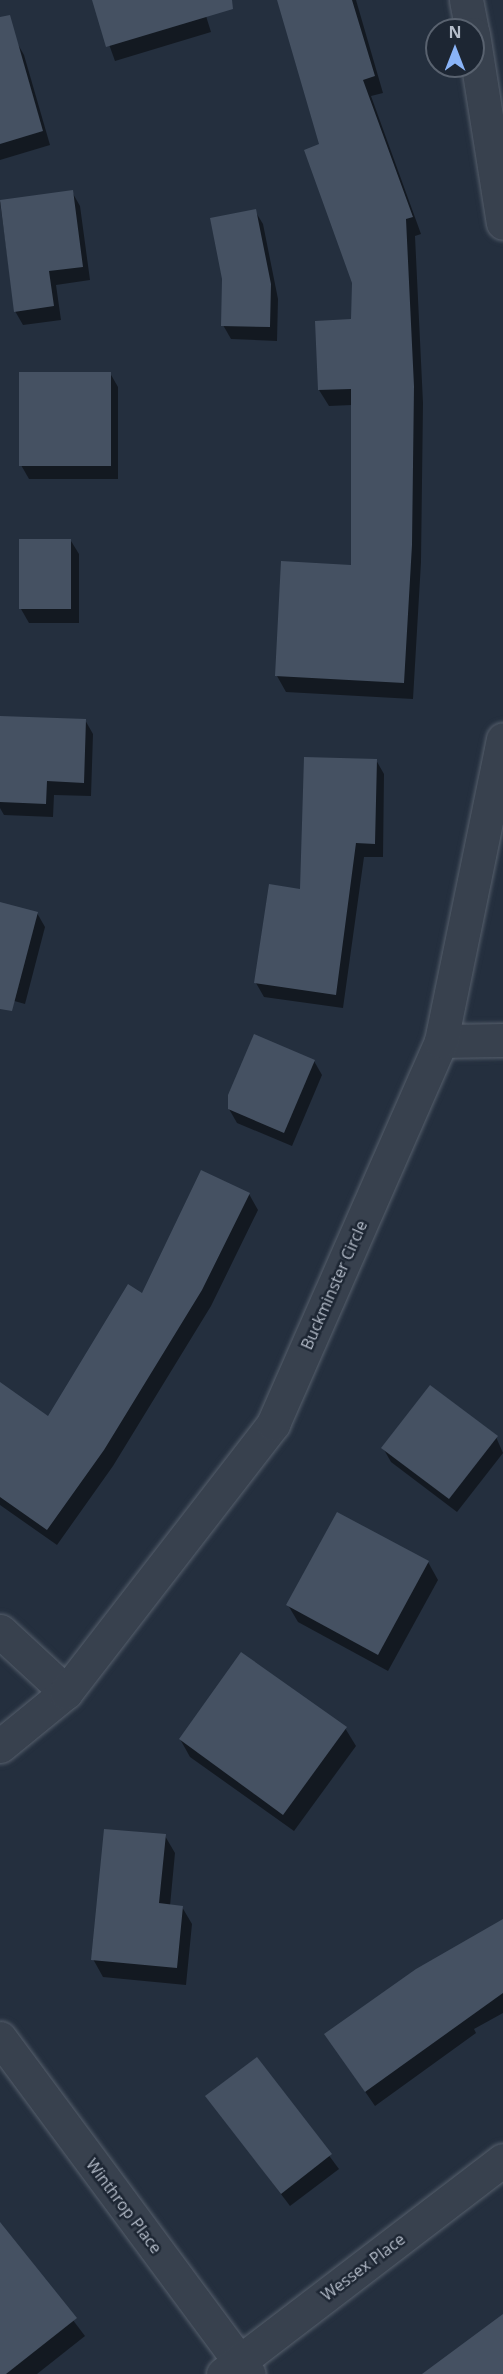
<!DOCTYPE html>
<html>
<head>
<meta charset="utf-8">
<style>
	body { margin:0 }
	#map { position:relative; width:503px; height:2374px; overflow:hidden; background:#242f3e; font-family:"Open Sans",sans-serif }
	div>[style] { position:absolute }
	.shadow>* { inset:0; background:#0007 }
	.building>* { inset:0; background:#455162 }
	.roads { filter:drop-shadow(0 0 2px #565f6c) drop-shadow(0 0 2px #565f6c) }
	.street>* { height:33px; margin:-16.5px; padding:0 16.5px; transform-origin:16.5px; border-radius:16.5px; background:#38414e }
	span { translate:-50% -50%; white-space:nowrap; text-align:center; line-height:1.15; -webkit-text-stroke:5px #1d2633; paint-order:stroke }
	.street-label { font-size:16px; color:#b4bcc9 }
	.north { position:absolute; left:425px; top:18px; width:60px; height:60px; box-sizing:border-box; background:#1d2633; border:2px solid #59626f; border-radius:50%; rotate:0deg; font-size:16px; font-weight:700; line-height:24px; text-align:center; color:#b4bcc9 }
	.north::after { content:''; display:block; margin:auto; width:21px; height:27px; background:#8ab4f8; clip-path:polygon(50% 0,100% 100%,50% 72%,0 100%) }
</style>
</head>
<body>
<div id="map">
	<div class="shadow">
		<i style="clip-path:polygon(93px 0,201px 0,211px 32px,115px 61px)"></i>
		<i style="clip-path:polygon(278px 0,356px 0,383px 93px,371px 96px,421px 234px,415px 236px,423px 403px,421px 562px,413px 699px,286px 692px,277px 676px,352px 566px,352px 405px,329px 406px,319px 390px,353px 321px,354px 283px,321px 145px)"></i>
		<i style="clip-path:polygon(16px 41px,24px 55px,50px 145px,0 160px,0 46px)"></i>
		<i style="clip-path:polygon(72px 192px,80px 206px,90px 280px,56px 285px,61px 320px,23px 325px,15px 311px,0 202px)"></i>
		<i style="clip-path:polygon(255px 211px,263px 224px,278px 299px,277px 341px,231px 339px,223px 325px)"></i>
		<i style="clip-path:polygon(110px 373px,118px 387px,118px 479px,29px 479px,21px 465px)"></i>
		<i style="clip-path:polygon(71px 541px,79px 554px,79px 623px,29px 623px,21px 609px)"></i>
		<i style="clip-path:polygon(0 717px,85px 720px,93px 734px,91px 796px,54px 795px,53px 817px,4px 815px,0 808px)"></i>
		<i style="clip-path:polygon(376px 760px,384px 774px,383px 857px,364px 857px,343px 1008px,264px 997px,256px 983px,302px 890px)"></i>
		<i style="clip-path:polygon(0 903px,37px 913px,45px 927px,25px 1004px,0 997px)"></i>
		<i style="clip-path:polygon(314px 1061px,322px 1075px,292px 1146px,237px 1123px,229px 1109px)"></i>
		<i style="clip-path:polygon(249px 1194px,258px 1210px,211px 1306px,113px 1466px,57px 1545px,0 1505px,0 1384px,48px 1418px,143px 1295px)"></i>
		<i style="clip-path:polygon(496px 1437px,503px 1453px,457px 1512px,391px 1462px,383px 1448px)"></i>
		<i style="clip-path:polygon(428px 1562px,438px 1580px,388px 1671px,298px 1622px,288px 1605px)"></i>
		<i style="clip-path:polygon(345px 1728px,356px 1746px,294px 1831px,190px 1757px,180px 1739px)"></i>
		<i style="clip-path:polygon(165px 1836px,175px 1853px,170px 1906px,182px 1907px,192px 1924px,186px 1985px,103px 1977px,93px 1959px)"></i>
		<i style="clip-path:polygon(503px 1921px,503px 2013px,474px 2029px,476px 2033px,375px 2106px,326px 2035px)"></i>
		<i style="clip-path:polygon(257px 2059px,339px 2169px,290px 2206px,207px 2096px)"></i>
		<i style="clip-path:polygon(0 2224px,85px 2336px,37px 2374px,3px 2374px,0 2370px)"></i>
	</div>
	<div class="building">
		<i style="clip-path:polygon(92px 0,232px 0,233px 9px,106px 47px)"></i>
		<i style="clip-path:polygon(277px 0,352px 0,375px 76px,363px 80px,413px 217px,406px 219px,414px 386px,412px 545px,404px 683px,275px 676px,281px 561px,351px 565px,351px 389px,318px 390px,315px 321px,351px 319px,352px 283px,304px 150px,319px 144px)"></i>
		<i style="clip-path:polygon(10px 15px,43px 131px,0 144px,0 17px)"></i>
		<i style="clip-path:polygon(73px 190px,83px 267px,49px 271px,54px 306px,14px 312px,0 200px)"></i>
		<i style="clip-path:polygon(256px 209px,271px 284px,270px 327px,221px 326px,222px 279px,210px 218px)"></i>
		<i style="clip-path:polygon(19px 372px,111px 372px,111px 466px,19px 466px)"></i>
		<i style="clip-path:polygon(19px 539px,71px 539px,71px 609px,19px 609px)"></i>
		<i style="clip-path:polygon(0 716px,86px 719px,84px 783px,47px 781px,46px 804px,0 802px)"></i>
		<i style="clip-path:polygon(304px 757px,377px 759px,375px 844px,356px 843px,336px 995px,254px 983px,269px 884px,300px 889px)"></i>
		<i style="clip-path:polygon(0 902px,38px 912px,12px 1011px,0 1009px)"></i>
		<i style="clip-path:polygon(254px 1034px,315px 1060px,284px 1133px,228px 1109px,228px 1095px)"></i>
		<i style="clip-path:polygon(201px 1170px,250px 1193px,202px 1290px,104px 1450px,47px 1530px,0 1497px,0 1382px,48px 1416px,128px 1284px,142px 1293px)"></i>
		<i style="clip-path:polygon(430px 1385px,498px 1436px,449px 1499px,381px 1448px)"></i>
		<i style="clip-path:polygon(337px 1512px,429px 1561px,378px 1655px,286px 1605px)"></i>
		<i style="clip-path:polygon(241px 1652px,347px 1727px,283px 1815px,179px 1739px)"></i>
		<i style="clip-path:polygon(104px 1829px,166px 1834px,159px 1903px,183px 1906px,177px 1968px,91px 1960px)"></i>
		<i style="clip-path:polygon(503px 1919px,503px 1993px,365px 2092px,324px 2034px,416px 1969px)"></i>
		<i style="clip-path:polygon(257px 2057px,332px 2154px,281px 2194px,205px 2096px)"></i>
		<i style="clip-path:polygon(0 2222px,77px 2318px,6px 2374px,0 2374px)"></i>
		<i style="clip-path:polygon(503px 2314px,503px 2374px,422px 2374px)"></i>
	</div>
	<div class="roads">
		<div class="street">
			<i style="left:466px;top:0;width:31px;rotate:79deg"></i>
			<i style="left:473px;top:34px;width:191px;rotate:81deg"></i>
			<i style="left:441px;top:1041px;width:62px;rotate:-0.9deg"></i>
			<i style="left:0;top:1631px;width:90px;rotate:42.7deg"></i>
			<i style="left:0;top:1746px;width:85px;rotate:-39.3deg"></i>
			<i style="left:66px;top:1692px;width:339px;rotate:-52.3deg"></i>
			<i style="left:273px;top:1424px;width:418px;rotate:-66.3deg"></i>
			<i style="left:441px;top:1041px;width:308px;rotate:-78.4deg"></i>
			<i style="left:0;top:2038px;width:418px;rotate:53.5deg"></i>
			<i style="left:223px;top:2374px;width:352px;rotate:-37.4deg"></i>
		</div>
	</div>
	<div class="street-label">
		<span style="left:334px;top:1285px;rotate:-66deg">Buckminster Circle</span>
		<span style="left:124px;top:2206px;rotate:53deg">Winthrop Place</span>
		<span style="left:363px;top:2267px;rotate:-37deg">Wessex Place</span>
	</div>
	<div class="north">N</div>
</div>
</body>
</html>
